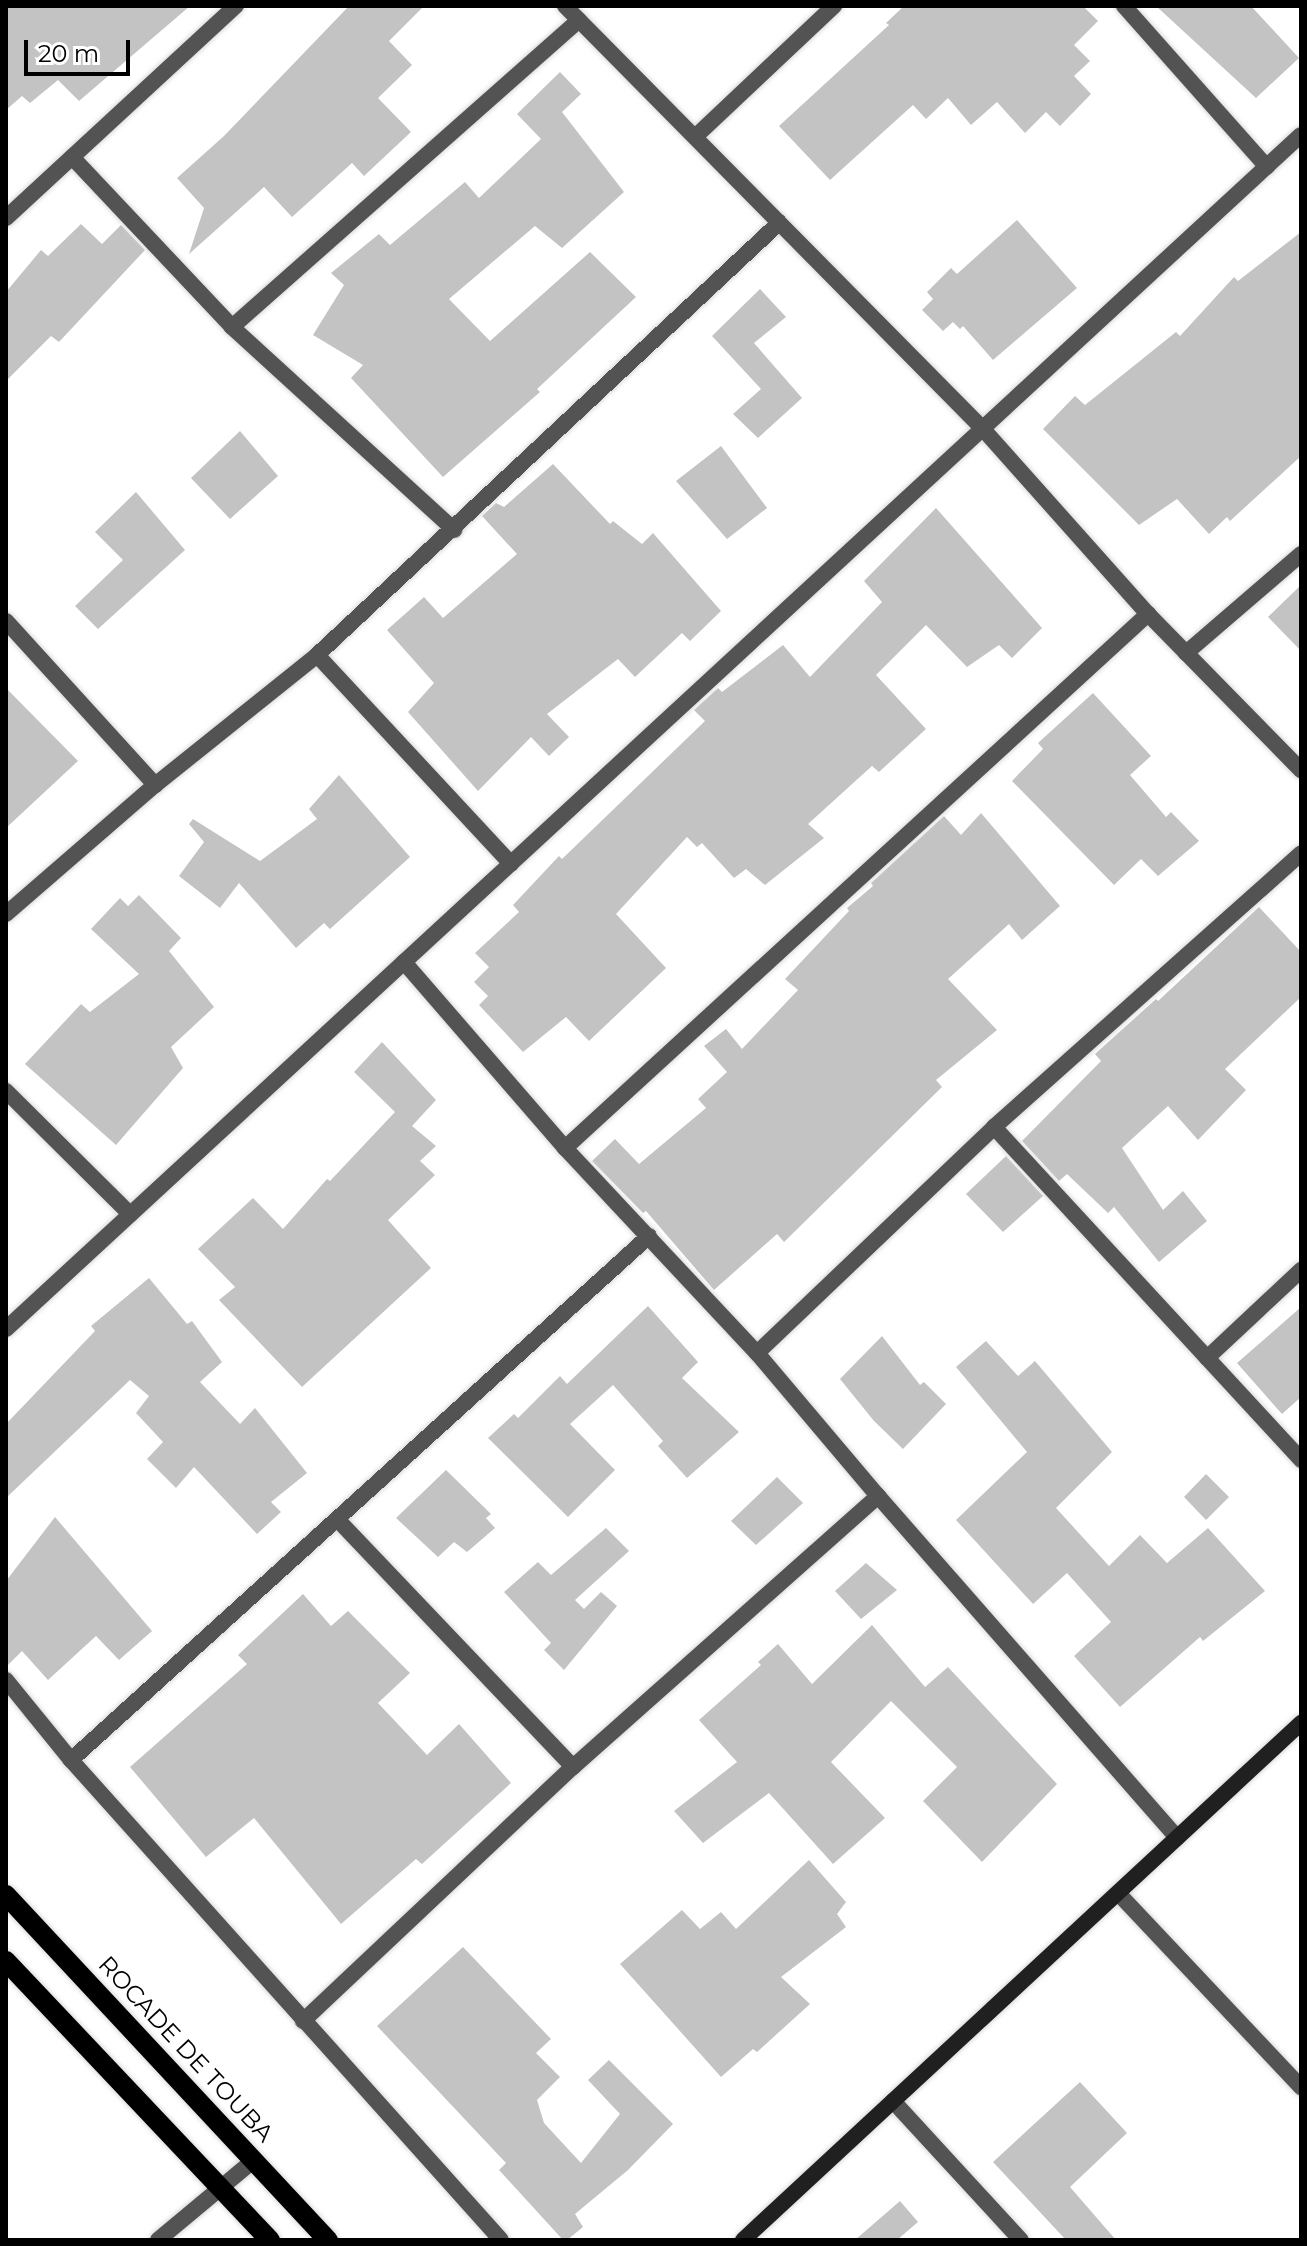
<!DOCTYPE html>
<html>
<head>
<meta charset="utf-8">
<style>
	body { margin:0 }
	#map { position:relative; width:1307px; height:2246px; overflow:hidden; background:#fff; font-family:Montserrat,sans-serif }
	div>[style] { position:absolute }
	.building>* { inset:0; background:#c3c3c3 }
	.roads { filter:drop-shadow(0 0 2px #dbdbdb) drop-shadow(0 0 2px #dbdbdb) }
	.street>* { height:16px; margin:-8px; padding:0 8px; transform-origin:8px; border-radius:8px; background:#535353 }
	.secondary>* { height:16px; margin:-8px; padding:0 8px; transform-origin:8px; border-radius:8px; background:#202020 }
	.primary>* { height:20px; margin:-10px; padding:0 10px; transform-origin:10px; border-radius:10px; background:#000 }
	span { translate:-50% -50%; white-space:nowrap; text-align:center; line-height:1.15; -webkit-text-stroke:8px #fff; paint-order:stroke }
	.street-label { font-size:24px; color:#000 }
	.frame { position:absolute; inset:0; border:8px solid #000; pointer-events:none }
	.scale { position:absolute; left:24px; top:40px; width:106px; height:36px; box-sizing:border-box; border:4px solid #000; border-top:0; padding-left:10px; font-size:24px; line-height:28px; white-space:nowrap; color:#000; -webkit-text-stroke:6px #fff; paint-order:stroke }
</style>
</head>
<body>
<div id="map">
	<div class="building">
		<i style="clip-path:polygon(6px 6px,190px 6px,79px 101px,58px 80px,30px 103px,22px 96px,6px 110px)"></i>
		<i style="clip-path:polygon(349px 6px,424px 6px,389px 41px,412px 65px,378px 98px,411px 132px,364px 176px,352px 163px,292px 217px,264px 187px,189px 254px,204px 208px,177px 178px,224px 136px)"></i>
		<i style="clip-path:polygon(904px 6px,1083px 6px,1098px 21px,1074px 45px,1090px 61px,1074px 76px,1091px 94px,1060px 126px,1046px 112px,1025px 133px,997px 102px,971px 125px,948px 98px,926px 119px,913px 105px,830px 180px,779px 126px,889px 25px,886px 23px)"></i>
		<i style="clip-path:polygon(1156px 6px,1251px 6px,1299px 58px,1256px 98px)"></i>
		<i style="clip-path:polygon(560px 72px,581px 94px,562px 112px,624px 192px,562px 248px,535px 226px,449px 299px,490px 341px,590px 252px,636px 297px,537px 389px,540px 392px,443px 477px,351px 378px,363px 365px,313px 335px,344px 285px,331px 273px,379px 234px,390px 245px,465px 182px,479px 198px,541px 139px,517px 114px)"></i>
		<i style="clip-path:polygon(1017px 220px,1077px 288px,993px 360px,963px 326px,960px 329px,953px 322px,943px 331px,922px 310px,933px 299px,927px 292px,951px 268px,957px 274px)"></i>
		<i style="clip-path:polygon(81px 224px,102px 244px,121px 225px,145px 250px,59px 342px,51px 336px,6px 381px,6px 292px,41px 250px,48px 256px)"></i>
		<i style="clip-path:polygon(1301px 232px,1301px 456px,1230px 521px,1227px 517px,1209px 534px,1177px 499px,1139px 525px,1043px 429px,1075px 396px,1085px 405px,1176px 332px,1180px 336px,1234px 277px,1238px 281px)"></i>
		<i style="clip-path:polygon(760px 289px,786px 317px,754px 343px,802px 398px,758px 438px,733px 414px,761px 389px,712px 336px)"></i>
		<i style="clip-path:polygon(240px 431px,278px 476px,230px 519px,191px 478px)"></i>
		<i style="clip-path:polygon(721px 446px,767px 508px,727px 539px,676px 481px)"></i>
		<i style="clip-path:polygon(553px 464px,610px 524px,613px 521px,642px 544px,653px 533px,721px 611px,690px 641px,682px 633px,635px 677px,618px 659px,547px 714px,569px 737px,549px 756px,531px 737px,478px 791px,408px 712px,434px 683px,387px 630px,424px 597px,443px 618px,517px 554px,482px 516px,496px 503px,504px 507px)"></i>
		<i style="clip-path:polygon(136px 492px,185px 550px,98px 629px,75px 606px,123px 560px,95px 532px)"></i>
		<i style="clip-path:polygon(936px 508px,1042px 628px,1012px 658px,999px 645px,967px 667px,926px 625px,876px 675px,926px 729px,879px 772px,872px 766px,808px 824px,824px 838px,765px 885px,746px 869px,734px 878px,702px 843px,697px 847px,687px 837px,616px 914px,666px 968px,589px 1041px,566px 1017px,523px 1052px,479px 1005px,488px 996px,474px 982px,489px 967px,475px 953px,519px 912px,513px 905px,559px 856px,562px 859px,705px 721px,694px 710px,718px 688px,722px 692px,783px 645px,810px 677px,882px 602px,864px 581px)"></i>
		<i style="clip-path:polygon(1301px 585px,1301px 651px,1268px 617px)"></i>
		<i style="clip-path:polygon(6px 688px,78px 761px,6px 828px)"></i>
		<i style="clip-path:polygon(1093px 693px,1151px 756px,1130px 775px,1166px 817px,1171px 812px,1199px 841px,1158px 876px,1141px 859px,1114px 885px,1012px 781px,1043px 749px,1038px 743px)"></i>
		<i style="clip-path:polygon(339px 775px,410px 857px,330px 929px,324px 923px,296px 948px,239px 883px,220px 908px,179px 876px,204px 842px,189px 824px,193px 819px,260px 861px,317px 819px,309px 809px)"></i>
		<i style="clip-path:polygon(981px 813px,1060px 906px,1022px 940px,1009px 924px,948px 979px,997px 1030px,936px 1080px,942px 1087px,784px 1242px,777px 1234px,714px 1290px,646px 1211px,643px 1213px,592px 1161px,615px 1139px,639px 1164px,706px 1108px,698px 1099px,727px 1072px,704px 1046px,726px 1029px,742px 1049px,798px 990px,785px 979px,849px 911px,847px 908px,873px 886px,871px 883px,944px 816px,961px 835px)"></i>
		<i style="clip-path:polygon(139px 895px,181px 938px,169px 951px,214px 1007px,171px 1047px,183px 1068px,116px 1145px,25px 1064px,81px 1004px,90px 1012px,139px 974px,91px 929px,120px 898px,128px 906px)"></i>
		<i style="clip-path:polygon(1259px 907px,1301px 952px,1301px 997px,1225px 1069px,1246px 1090px,1198px 1140px,1168px 1106px,1122px 1148px,1163px 1210px,1183px 1191px,1207px 1221px,1159px 1262px,1114px 1207px,1108px 1213px,1067px 1174px,1059px 1181px,1022px 1141px,1101px 1061px,1095px 1054px,1156px 999px,1158px 1001px)"></i>
		<i style="clip-path:polygon(382px 1042px,436px 1100px,412px 1126px,436px 1146px,420px 1161px,435px 1175px,388px 1220px,431px 1268px,302px 1387px,219px 1300px,235px 1287px,198px 1249px,253px 1198px,283px 1229px,327px 1179px,330px 1181px,395px 1112px,354px 1072px)"></i>
		<i style="clip-path:polygon(1006px 1156px,1043px 1196px,1003px 1232px,966px 1194px)"></i>
		<i style="clip-path:polygon(149px 1278px,187px 1324px,192px 1321px,222px 1362px,200px 1382px,240px 1424px,255px 1408px,307px 1473px,271px 1502px,281px 1512px,257px 1534px,194px 1467px,176px 1488px,147px 1459px,163px 1442px,136px 1413px,149px 1396px,130px 1380px,6px 1498px,6px 1424px,95px 1331px,91px 1326px)"></i>
		<i style="clip-path:polygon(648px 1306px,698px 1362px,682px 1378px,739px 1432px,687px 1478px,658px 1446px,663px 1441px,613px 1385px,570px 1424px,615px 1470px,568px 1517px,488px 1438px,514px 1414px,518px 1418px,560px 1376px,567px 1384px)"></i>
		<i style="clip-path:polygon(1301px 1307px,1301px 1397px,1282px 1414px,1237px 1363px)"></i>
		<i style="clip-path:polygon(882px 1336px,920px 1385px,924px 1382px,946px 1404px,903px 1449px,874px 1421px,840px 1379px)"></i>
		<i style="clip-path:polygon(986px 1341px,1018px 1376px,1035px 1361px,1112px 1452px,1056px 1508px,1109px 1566px,1140px 1535px,1167px 1563px,1208px 1528px,1265px 1591px,1203px 1641px,1200px 1637px,1120px 1707px,1074px 1656px,1111px 1622px,1067px 1573px,1033px 1604px,956px 1520px,1027px 1452px,956px 1367px)"></i>
		<i style="clip-path:polygon(446px 1470px,491px 1514px,486px 1518px,495px 1528px,467px 1552px,454px 1542px,438px 1557px,396px 1518px)"></i>
		<i style="clip-path:polygon(1206px 1474px,1229px 1497px,1206px 1520px,1184px 1497px)"></i>
		<i style="clip-path:polygon(777px 1477px,803px 1503px,756px 1545px,731px 1521px)"></i>
		<i style="clip-path:polygon(55px 1517px,152px 1631px,119px 1660px,96px 1636px,48px 1680px,22px 1651px,6px 1667px,6px 1581px)"></i>
		<i style="clip-path:polygon(606px 1528px,629px 1551px,575px 1600px,584px 1609px,601px 1592px,617px 1606px,564px 1670px,544px 1650px,551px 1643px,504px 1592px,538px 1562px,551px 1575px)"></i>
		<i style="clip-path:polygon(866px 1563px,897px 1590px,861px 1619px,835px 1591px)"></i>
		<i style="clip-path:polygon(303px 1594px,331px 1626px,348px 1611px,410px 1673px,378px 1703px,427px 1755px,459px 1724px,511px 1783px,422px 1864px,416px 1859px,341px 1924px,254px 1818px,206px 1857px,130px 1767px,247px 1664px,238px 1655px)"></i>
		<i style="clip-path:polygon(872px 1625px,925px 1687px,948px 1667px,1057px 1784px,982px 1862px,923px 1801px,957px 1767px,891px 1701px,831px 1762px,885px 1818px,833px 1864px,769px 1793px,703px 1843px,674px 1811px,737px 1762px,699px 1720px,761px 1665px,758px 1662px,778px 1644px,812px 1684px)"></i>
		<i style="clip-path:polygon(809px 1860px,846px 1902px,837px 1914px,846px 1927px,781px 1977px,810px 2004px,757px 2052px,753px 2049px,721px 2077px,620px 1964px,682px 1910px,700px 1929px,721px 1912px,736px 1929px)"></i>
		<i style="clip-path:polygon(463px 1947px,551px 2039px,536px 2053px,560px 2077px,537px 2100px,544px 2123px,581px 2163px,620px 2114px,588px 2080px,609px 2060px,673px 2124px,628px 2170px,575px 2214px,583px 2227px,567px 2240px,563px 2240px,499px 2170px,506px 2163px,377px 2026px)"></i>
		<i style="clip-path:polygon(1080px 2082px,1127px 2133px,1070px 2187px,1116px 2240px,1066px 2240px,993px 2162px)"></i>
		<i style="clip-path:polygon(900px 2201px,918px 2222px,897px 2240px,855px 2240px)"></i>
	</div>
	<div class="roads">
		<div class="street">
			<i style="left:565px;top:6px;width:595px;rotate:45.34deg"></i>
			<i style="left:983px;top:429px;width:248px;rotate:48.3deg"></i>
			<i style="left:1148px;top:614px;width:219px;rotate:45.6deg"></i>
			<i style="left:1124px;top:6px;width:215px;rotate:48.4deg"></i>
			<i style="left:696px;top:136px;width:190px;rotate:-43.3deg"></i>
			<i style="left:72px;top:157px;width:233px;rotate:46.7deg"></i>
			<i style="left:232px;top:327px;width:301px;rotate:42.4deg"></i>
			<i style="left:6px;top:218px;width:313px;rotate:-42.7deg"></i>
			<i style="left:232px;top:327px;width:463px;rotate:-41.5deg"></i>
			<i style="left:6px;top:621px;width:222px;rotate:47.7deg"></i>
			<i style="left:1186px;top:653px;width:152px;rotate:-40.7deg"></i>
			<i style="left:317px;top:655px;width:285px;rotate:47.1deg"></i>
			<i style="left:6px;top:914px;width:197px;rotate:-40.9deg"></i>
			<i style="left:155px;top:785px;width:208px;rotate:-38.7deg"></i>
			<i style="left:317px;top:655px;width:633px;rotate:-43.08deg"></i>
			<i style="left:404px;top:962px;width:246px;rotate:49.1deg"></i>
			<i style="left:565px;top:1148px;width:281px;rotate:46.9deg"></i>
			<i style="left:757px;top:1353px;width:187px;rotate:49.8deg"></i>
			<i style="left:878px;top:1496px;width:454px;rotate:48.8deg"></i>
			<i style="left:6px;top:1091px;width:175px;rotate:44.8deg"></i>
			<i style="left:994px;top:1127px;width:453px;rotate:47.3deg"></i>
			<i style="left:565px;top:1148px;width:791px;rotate:-42.49deg"></i>
			<i style="left:6px;top:1329px;width:1761px;rotate:-42.68deg"></i>
			<i style="left:757px;top:1353px;width:327px;rotate:-43.6deg"></i>
			<i style="left:994px;top:1127px;width:411px;rotate:-41.7deg"></i>
			<i style="left:1207px;top:1358px;width:129px;rotate:-43.1deg"></i>
			<i style="left:337px;top:1519px;width:342px;rotate:46.4deg"></i>
			<i style="left:6px;top:1680px;width:103px;rotate:50.9deg"></i>
			<i style="left:71px;top:1760px;width:644px;rotate:48.14deg"></i>
			<i style="left:71px;top:1760px;width:780px;rotate:-42.19deg"></i>
			<i style="left:1118px;top:1893px;width:267px;rotate:46.7deg"></i>
			<i style="left:303px;top:2021px;width:371px;rotate:-43.3deg"></i>
			<i style="left:573px;top:1767px;width:408px;rotate:-41.6deg"></i>
			<i style="left:893px;top:2101px;width:189px;rotate:47.4deg"></i>
			<i style="left:158px;top:2240px;width:125px;rotate:-39.8deg"></i>
		</div>
		<div class="secondary">
			<i style="left:743px;top:2240px;width:761px;rotate:-42.82deg"></i>
		</div>
		<div class="primary">
			<i style="left:6px;top:1895px;width:472px;rotate:47deg"></i>
			<i style="left:6px;top:1961px;width:384px;rotate:46.6deg"></i>
		</div>
	</div>
	<div class="street-label">
		<span style="left:186px;top:2049px;rotate:47deg">ROCADE DE TOUBA</span>
	</div>
	<div class="frame"></div>
	<div class="scale">20 m</div>
</div>
</body>
</html>
